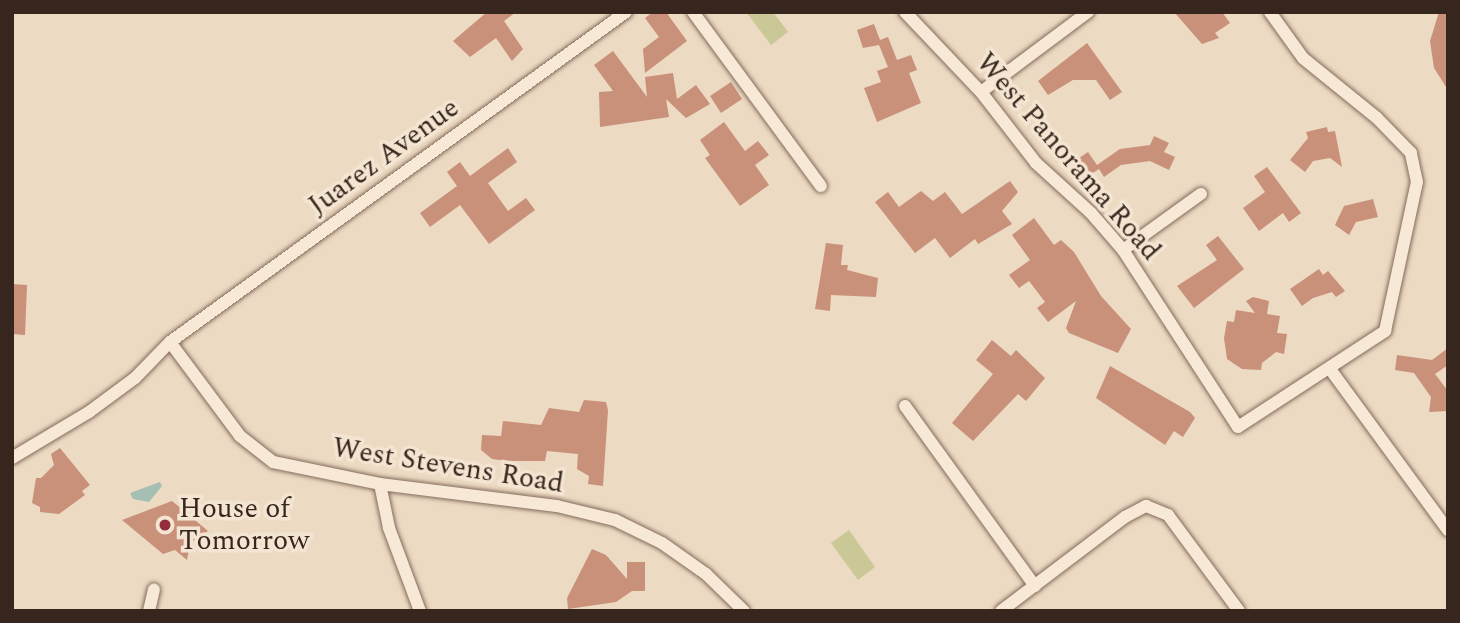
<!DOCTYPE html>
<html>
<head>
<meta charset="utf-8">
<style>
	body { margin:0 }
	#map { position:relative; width:1460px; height:623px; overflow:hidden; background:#ecdac3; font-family:Spectral,serif }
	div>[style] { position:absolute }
	.green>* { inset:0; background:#cac897 }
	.water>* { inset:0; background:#a5bfb4 }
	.building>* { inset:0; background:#c9907a }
	.roads { filter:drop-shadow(0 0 2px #856b5b) drop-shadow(0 0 2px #856b5b) }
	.minor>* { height:12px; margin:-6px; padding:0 6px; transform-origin:6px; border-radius:6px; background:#f7e9d6 }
	.dots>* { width:19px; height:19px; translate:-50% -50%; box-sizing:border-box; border:4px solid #f4e5d2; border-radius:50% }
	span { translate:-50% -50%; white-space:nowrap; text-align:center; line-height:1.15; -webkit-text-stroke:7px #f4e5d2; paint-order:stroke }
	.street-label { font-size:28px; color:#36261e }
	.poi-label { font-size:28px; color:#36261e }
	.left { translate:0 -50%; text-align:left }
	.frame { position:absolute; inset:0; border:14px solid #36261e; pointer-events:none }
</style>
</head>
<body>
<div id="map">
	<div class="green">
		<i style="clip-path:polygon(746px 12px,773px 12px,788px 32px,771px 45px)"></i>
		<i style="clip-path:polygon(849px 530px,875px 567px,858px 580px,831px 543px)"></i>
	</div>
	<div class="water">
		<i style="clip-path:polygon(160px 482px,162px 486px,149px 502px,133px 499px,130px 493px)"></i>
	</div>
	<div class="building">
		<i style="clip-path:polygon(487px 12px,516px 12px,504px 21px,523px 49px,512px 61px,496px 38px,470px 57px,453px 41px)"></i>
		<i style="clip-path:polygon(653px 12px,666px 12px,687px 41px,645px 73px,643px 49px,659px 37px,645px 18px)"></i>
		<i style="clip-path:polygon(1174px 12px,1222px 12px,1230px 23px,1215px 33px,1219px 38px,1202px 44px)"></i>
		<i style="clip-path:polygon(1439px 12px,1448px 12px,1448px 90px,1434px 68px,1430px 41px)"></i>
		<i style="clip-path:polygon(874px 24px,880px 40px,888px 37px,897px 60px,911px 55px,917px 70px,909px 73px,921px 103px,877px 122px,864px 88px,881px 82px,877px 71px,888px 67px,879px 45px,863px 48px,857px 30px)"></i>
		<i style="clip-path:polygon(1087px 43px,1122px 92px,1110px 100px,1096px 80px,1073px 80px,1048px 95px,1038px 81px)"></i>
		<i style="clip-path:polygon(613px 51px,647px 97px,645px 77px,673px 73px,677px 99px,696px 85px,710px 104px,686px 118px,666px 99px,669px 117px,600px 127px,599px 92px,613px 91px,594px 65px)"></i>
		<i style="clip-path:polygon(731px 82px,742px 99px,721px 113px,710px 96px)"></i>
		<i style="clip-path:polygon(724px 122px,745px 151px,758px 141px,769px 155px,755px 165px,769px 185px,740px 206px,705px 158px,710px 155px,700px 140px)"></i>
		<i style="clip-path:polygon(1327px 127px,1328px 132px,1335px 131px,1342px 167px,1330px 158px,1313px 161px,1305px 172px,1290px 160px,1308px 138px,1306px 132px)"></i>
		<i style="clip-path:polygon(1154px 136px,1169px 143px,1164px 152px,1175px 157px,1169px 170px,1150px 161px,1121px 165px,1104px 177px,1099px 169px,1085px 178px,1073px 162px,1088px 152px,1097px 165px,1120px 149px,1150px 145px)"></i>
		<i style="clip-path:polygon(508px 148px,517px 162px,488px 183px,508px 211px,526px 198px,535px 210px,489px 244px,460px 205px,430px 227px,420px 213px,457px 186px,447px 172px,460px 162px,470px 176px)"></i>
		<i style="clip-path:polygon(1267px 167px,1301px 213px,1289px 222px,1283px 213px,1259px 231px,1243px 208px,1265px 192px,1254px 176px)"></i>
		<i style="clip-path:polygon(1010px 181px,1018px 192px,1002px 211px,1012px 224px,978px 244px,975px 239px,950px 258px,935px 238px,915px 253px,875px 202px,888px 192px,899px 207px,921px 191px,933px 201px,945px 192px,962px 214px)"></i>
		<i style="clip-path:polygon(1373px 199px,1378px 217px,1356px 222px,1349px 235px,1335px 225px,1344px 206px)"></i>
		<i style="clip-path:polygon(1034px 218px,1054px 245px,1061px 240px,1074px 252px,1101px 296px,1131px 329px,1118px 353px,1069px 333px,1066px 328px,1076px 301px,1048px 322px,1037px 308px,1045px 302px,1029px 281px,1019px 288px,1009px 275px,1030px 260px,1012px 235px)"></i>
		<i style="clip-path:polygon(1218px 236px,1244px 269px,1194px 308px,1177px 286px,1217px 260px,1206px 245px)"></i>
		<i style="clip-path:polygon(826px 243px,843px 245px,841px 265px,848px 265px,847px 270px,878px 278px,876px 297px,831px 295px,830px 311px,815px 309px)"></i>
		<i style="clip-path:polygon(1319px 269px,1323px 275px,1328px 271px,1345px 291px,1336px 297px,1332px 292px,1313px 298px,1302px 306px,1290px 289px)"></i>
		<i style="clip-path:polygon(12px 284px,27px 285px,25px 335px,12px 334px)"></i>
		<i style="clip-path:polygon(1253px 297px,1269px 301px,1267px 314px,1280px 316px,1277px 333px,1287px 334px,1284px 354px,1276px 352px,1262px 363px,1261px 370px,1242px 369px,1227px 359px,1224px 338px,1227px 321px,1234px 322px,1236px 310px,1255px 313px,1246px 301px)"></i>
		<i style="clip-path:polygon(992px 340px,1011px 356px,1016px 350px,1045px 378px,1026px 401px,1018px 394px,973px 441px,952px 423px,993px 374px,976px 360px)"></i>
		<i style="clip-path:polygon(1448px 348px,1448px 365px,1435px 374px,1448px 391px,1448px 411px,1429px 412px,1431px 397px,1414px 373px,1395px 370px,1397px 355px,1432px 360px)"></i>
		<i style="clip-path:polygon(1110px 366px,1190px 412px,1195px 418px,1183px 437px,1174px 431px,1165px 445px,1096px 398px)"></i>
		<i style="clip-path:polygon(584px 400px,606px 402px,608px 410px,603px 486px,588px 484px,589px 476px,577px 469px,578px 454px,547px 451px,545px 461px,508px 461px,492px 459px,481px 450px,482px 435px,501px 436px,503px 421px,541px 425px,549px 408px,579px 412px)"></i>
		<i style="clip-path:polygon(60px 448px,90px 485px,82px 491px,85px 495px,59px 514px,40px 512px,40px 507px,32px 503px,36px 478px,41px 478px,54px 465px,51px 454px)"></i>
		<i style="clip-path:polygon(172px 501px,208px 531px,190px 543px,187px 560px,175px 550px,163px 554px,122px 520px)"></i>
		<i style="clip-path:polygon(592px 549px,606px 555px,627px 579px,627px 562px,645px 562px,645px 591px,632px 591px,616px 602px,568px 609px,567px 598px)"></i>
	</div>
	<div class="roads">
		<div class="minor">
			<i style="left:693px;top:12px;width:216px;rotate:53.7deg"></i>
			<i style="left:905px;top:12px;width:110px;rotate:46.5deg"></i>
			<i style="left:981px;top:92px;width:90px;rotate:52.2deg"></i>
			<i style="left:1036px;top:163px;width:74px;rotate:42.3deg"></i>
			<i style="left:1091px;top:213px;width:49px;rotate:49.1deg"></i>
			<i style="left:1123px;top:250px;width:211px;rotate:57deg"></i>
			<i style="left:1238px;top:427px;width:176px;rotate:-33.1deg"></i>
			<i style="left:1385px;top:331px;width:152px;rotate:-77.9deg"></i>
			<i style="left:1417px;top:182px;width:30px;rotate:-102deg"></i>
			<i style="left:1411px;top:153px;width:49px;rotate:-134.2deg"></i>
			<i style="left:1377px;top:118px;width:95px;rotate:-141deg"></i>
			<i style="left:1303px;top:58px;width:57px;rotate:-125.7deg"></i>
			<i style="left:981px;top:92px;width:134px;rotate:-36.8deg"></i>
			<i style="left:1123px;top:250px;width:96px;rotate:-35.7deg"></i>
			<i style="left:170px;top:342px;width:117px;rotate:53.3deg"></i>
			<i style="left:240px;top:436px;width:42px;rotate:38.2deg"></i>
			<i style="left:273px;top:462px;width:109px;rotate:11.6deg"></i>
			<i style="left:380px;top:484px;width:178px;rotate:7.1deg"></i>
			<i style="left:557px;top:506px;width:60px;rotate:13.6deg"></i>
			<i style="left:615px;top:520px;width:52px;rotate:26.1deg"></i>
			<i style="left:662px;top:543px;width:54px;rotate:35.2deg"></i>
			<i style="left:706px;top:574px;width:53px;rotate:44.2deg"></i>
			<i style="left:1330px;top:369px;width:200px;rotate:53.8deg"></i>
			<i style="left:905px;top:406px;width:222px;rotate:54.2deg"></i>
			<i style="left:12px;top:458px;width:90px;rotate:-30.9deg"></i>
			<i style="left:89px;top:412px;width:57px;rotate:-36.5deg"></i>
			<i style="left:135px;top:378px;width:50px;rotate:-45.8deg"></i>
			<i style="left:170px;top:342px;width:563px;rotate:-35.89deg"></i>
			<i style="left:380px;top:484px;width:45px;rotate:78.4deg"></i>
			<i style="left:389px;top:528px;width:89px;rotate:69.5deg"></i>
			<i style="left:149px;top:611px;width:22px;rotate:-77deg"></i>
			<i style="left:1001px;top:611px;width:156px;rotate:-37.2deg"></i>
			<i style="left:1125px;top:517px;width:24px;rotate:-28deg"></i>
			<i style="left:1146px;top:506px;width:24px;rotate:22deg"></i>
			<i style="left:1168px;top:515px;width:119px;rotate:53.5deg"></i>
		</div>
	</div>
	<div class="dots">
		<i style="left:165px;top:525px;background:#922d3c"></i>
	</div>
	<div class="street-label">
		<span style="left:384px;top:157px;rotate:-36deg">Juarez Avenue</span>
		<span style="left:1068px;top:157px;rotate:49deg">West Panorama Road</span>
		<span style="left:448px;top:466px;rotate:9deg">West Stevens Road</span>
	</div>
	<div class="poi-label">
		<span class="left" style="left:179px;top:525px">House of<br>Tomorrow</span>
	</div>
	<div class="frame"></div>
</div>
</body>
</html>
